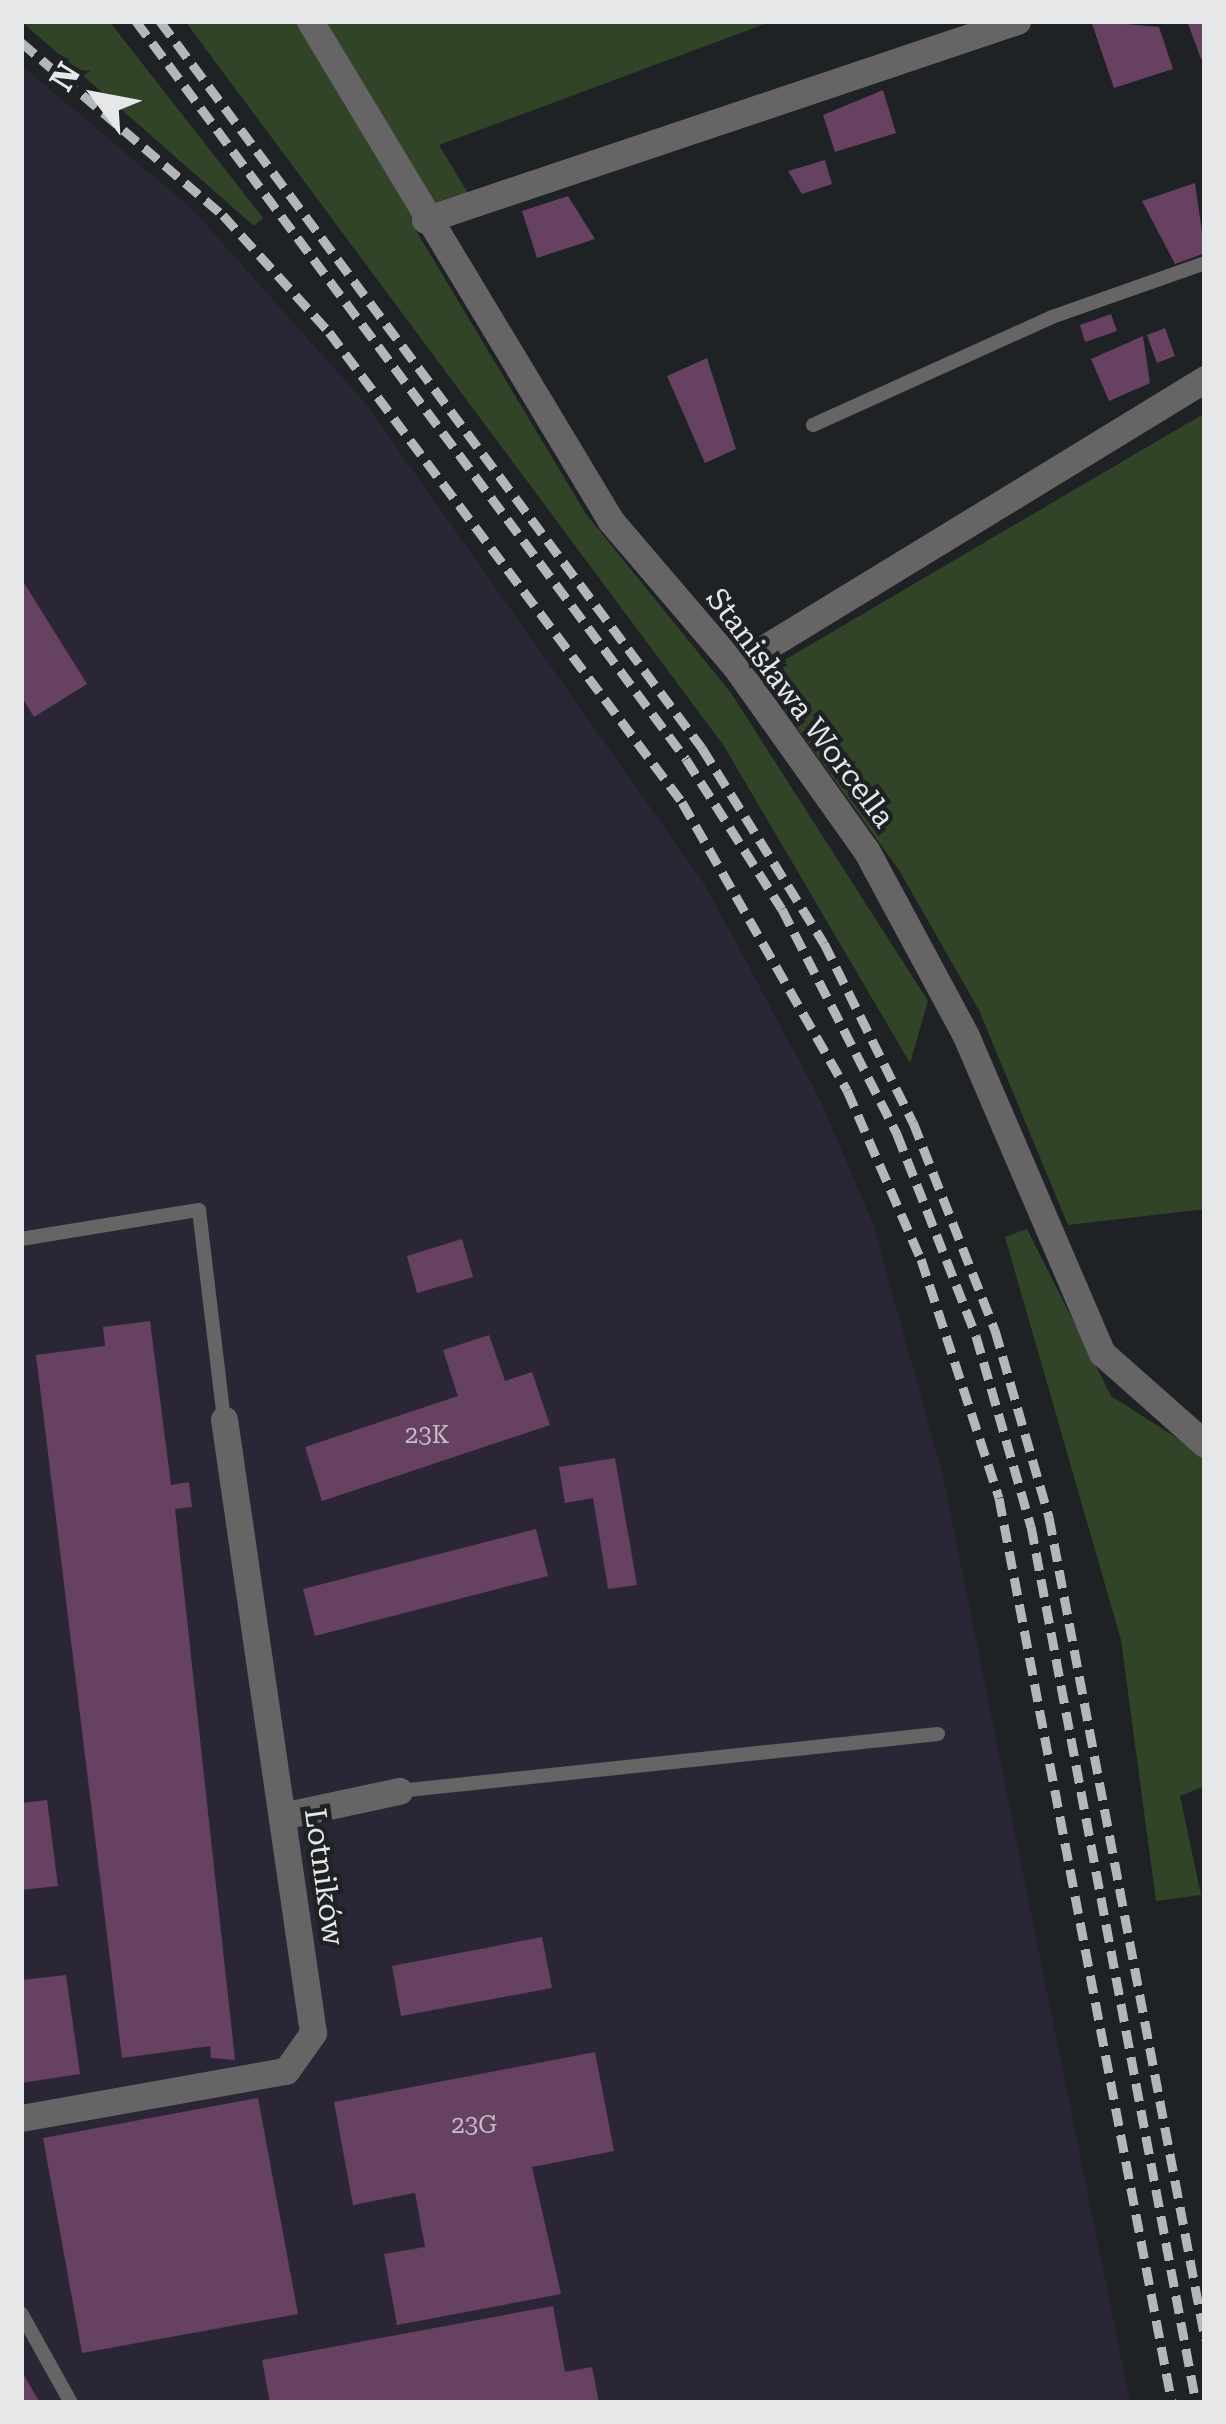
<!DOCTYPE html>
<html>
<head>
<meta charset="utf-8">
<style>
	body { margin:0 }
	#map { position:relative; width:1226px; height:2424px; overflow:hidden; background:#1f2225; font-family:"Roboto Serif",serif }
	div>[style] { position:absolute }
	.industrial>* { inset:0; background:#2b2636 }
	.green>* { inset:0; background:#324427 }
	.building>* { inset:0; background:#664161 }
	.lane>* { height:14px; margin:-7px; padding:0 7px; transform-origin:7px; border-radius:7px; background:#676465 }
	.street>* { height:27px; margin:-13.5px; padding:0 13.5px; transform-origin:13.5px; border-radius:13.5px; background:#676465 }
	.rail>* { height:9px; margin-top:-4.5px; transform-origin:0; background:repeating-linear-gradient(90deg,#b4b6b9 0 18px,transparent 0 27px) }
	span { translate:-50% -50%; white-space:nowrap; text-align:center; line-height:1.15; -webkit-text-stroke:9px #1f2225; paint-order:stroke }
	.number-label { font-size:24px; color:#c5bec7 }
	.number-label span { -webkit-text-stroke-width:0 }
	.street-label { font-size:30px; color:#e5e7e9 }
	.frame { position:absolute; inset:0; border:24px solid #e5e7e9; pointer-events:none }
	.north { position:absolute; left:36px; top:36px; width:120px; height:120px; -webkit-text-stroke:9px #1f2225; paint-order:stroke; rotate:302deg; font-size:33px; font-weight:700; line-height:48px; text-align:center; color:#e5e7e9 }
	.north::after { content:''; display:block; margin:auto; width:42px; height:54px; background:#e5e7e9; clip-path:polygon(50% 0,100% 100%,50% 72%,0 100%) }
</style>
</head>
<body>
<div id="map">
	<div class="industrial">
		<i style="clip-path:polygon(21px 65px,191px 208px,365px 403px,705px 885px,820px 1100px,872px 1221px,942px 1472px,1130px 2403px,21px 2403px)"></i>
	</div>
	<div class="green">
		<i style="clip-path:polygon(21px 21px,109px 21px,263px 218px,254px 226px)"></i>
		<i style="clip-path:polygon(185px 21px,773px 21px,439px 145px,468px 193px,415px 229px,586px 514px,731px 693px,928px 1001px,910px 1063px,724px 746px)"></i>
		<i style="clip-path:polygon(1205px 413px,1205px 1209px,1068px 1225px,979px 1010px,899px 870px,759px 675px)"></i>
		<i style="clip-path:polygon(1027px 1229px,1111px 1396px,1205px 1456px,1205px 1786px,1180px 1796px,1201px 1895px,1156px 1901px,1121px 1640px,1005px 1237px)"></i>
	</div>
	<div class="building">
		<i style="clip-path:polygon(1091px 21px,1159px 27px,1173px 69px,1114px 88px)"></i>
		<i style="clip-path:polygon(1187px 21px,1205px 21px,1205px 58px,1201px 59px)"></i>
		<i style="clip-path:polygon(883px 90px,896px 133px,835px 152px,823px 115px)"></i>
		<i style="clip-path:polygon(825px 160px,832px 184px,802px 194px,788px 171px)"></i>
		<i style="clip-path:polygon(1195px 183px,1205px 253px,1175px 264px,1142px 201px)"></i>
		<i style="clip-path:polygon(568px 196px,595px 239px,537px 258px,522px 211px)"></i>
		<i style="clip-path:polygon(1111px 314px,1117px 331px,1085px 342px,1080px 325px)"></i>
		<i style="clip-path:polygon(1165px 328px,1175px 356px,1157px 363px,1147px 335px)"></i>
		<i style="clip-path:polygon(1143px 336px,1150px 383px,1109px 401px,1091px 359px)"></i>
		<i style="clip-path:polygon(707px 358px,736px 449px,705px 463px,667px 376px)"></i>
		<i style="clip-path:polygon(21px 578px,87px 684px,34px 717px,21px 696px)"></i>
		<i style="clip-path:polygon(462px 1239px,473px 1277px,417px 1293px,407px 1256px)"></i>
		<i style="clip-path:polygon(150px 1321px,171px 1485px,189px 1482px,192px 1507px,175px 1509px,235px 2060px,211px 2058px,210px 2046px,122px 2058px,36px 1355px,105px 1346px,103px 1327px)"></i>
		<i style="clip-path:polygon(489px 1335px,505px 1381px,532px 1372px,550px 1425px,322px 1501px,305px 1447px,458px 1396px,443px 1350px)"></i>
		<i style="clip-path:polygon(615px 1458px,637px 1585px,608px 1589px,593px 1498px,565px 1503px,559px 1467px)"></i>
		<i style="clip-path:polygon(536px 1529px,548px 1576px,315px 1636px,303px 1589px)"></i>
		<i style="clip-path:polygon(47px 1800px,58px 1886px,21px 1890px,21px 1803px)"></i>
		<i style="clip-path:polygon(542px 1937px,552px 1988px,401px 2016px,392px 1966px)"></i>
		<i style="clip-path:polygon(66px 1975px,80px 2074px,21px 2083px,21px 1980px)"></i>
		<i style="clip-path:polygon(595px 2052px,614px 2151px,532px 2167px,561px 2294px,397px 2325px,384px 2254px,425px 2247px,415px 2193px,353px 2205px,334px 2102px)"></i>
		<i style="clip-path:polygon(258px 2098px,298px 2314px,82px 2353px,43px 2138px)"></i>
		<i style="clip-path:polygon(553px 2306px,565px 2372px,592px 2367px,599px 2403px,270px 2403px,262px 2360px)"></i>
		<i style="clip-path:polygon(21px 2370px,40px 2403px,21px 2403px)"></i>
	</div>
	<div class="lane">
		<i style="left:813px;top:425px;width:262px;rotate:-24.3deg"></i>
		<i style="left:1052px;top:317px;width:162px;rotate:-19.4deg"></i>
		<i style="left:21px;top:1239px;width:180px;rotate:-9.3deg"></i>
		<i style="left:199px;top:1210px;width:210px;rotate:83.2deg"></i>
		<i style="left:399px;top:1791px;width:542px;rotate:-6.04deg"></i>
		<i style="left:21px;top:2313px;width:103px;rotate:60.9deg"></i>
	</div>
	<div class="street">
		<i style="left:310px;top:21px;width:584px;rotate:58.95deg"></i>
		<i style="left:611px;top:521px;width:191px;rotate:49.5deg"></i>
		<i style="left:735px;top:666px;width:226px;rotate:54.6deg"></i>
		<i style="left:866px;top:850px;width:211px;rotate:61.7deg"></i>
		<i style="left:966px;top:1036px;width:345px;rotate:66.8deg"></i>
		<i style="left:1102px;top:1353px;width:137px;rotate:41.5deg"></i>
		<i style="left:425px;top:220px;width:625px;rotate:-18.58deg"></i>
		<i style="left:735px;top:666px;width:551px;rotate:-31.41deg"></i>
		<i style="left:282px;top:1816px;width:120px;rotate:-12.1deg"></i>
		<i style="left:21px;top:2118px;width:269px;rotate:-10.1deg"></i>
		<i style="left:286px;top:2071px;width:47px;rotate:-54.6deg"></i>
		<i style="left:313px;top:2033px;width:620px;rotate:-98.25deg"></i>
	</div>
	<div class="rail">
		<i style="left:136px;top:21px;width:920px;rotate:53.3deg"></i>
		<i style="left:686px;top:759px;width:178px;rotate:57.4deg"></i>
		<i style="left:782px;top:909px;width:253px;rotate:62.9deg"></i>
		<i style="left:897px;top:1134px;width:217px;rotate:68.6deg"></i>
		<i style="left:976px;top:1336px;width:198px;rotate:73.9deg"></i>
		<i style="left:1031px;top:1526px;width:892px;rotate:79.34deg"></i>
		<i style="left:160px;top:21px;width:907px;rotate:53.29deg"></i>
		<i style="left:702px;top:748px;width:230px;rotate:58deg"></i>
		<i style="left:824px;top:943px;width:200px;rotate:63.6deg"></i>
		<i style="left:913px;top:1122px;width:224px;rotate:68.5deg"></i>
		<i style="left:995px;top:1330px;width:195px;rotate:73.9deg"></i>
		<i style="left:1049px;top:1517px;width:837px;rotate:79.25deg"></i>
		<i style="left:21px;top:42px;width:266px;rotate:40.6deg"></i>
		<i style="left:223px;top:215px;width:158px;rotate:47.8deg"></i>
		<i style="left:329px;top:332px;width:588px;rotate:53.09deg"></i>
		<i style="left:682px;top:802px;width:332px;rotate:60.2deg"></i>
		<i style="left:847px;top:1090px;width:184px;rotate:66.4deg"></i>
		<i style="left:921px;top:1259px;width:251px;rotate:71.9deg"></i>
		<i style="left:999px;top:1498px;width:921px;rotate:79.18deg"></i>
	</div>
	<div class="number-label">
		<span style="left:427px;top:1436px">23K</span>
		<span style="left:474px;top:2126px">23G</span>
	</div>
	<div class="street-label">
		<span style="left:800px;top:708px;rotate:53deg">Stanisława Worcella</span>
		<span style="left:324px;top:1877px;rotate:82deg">Lotników</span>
	</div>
	<div class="frame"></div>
	<div class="north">N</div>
</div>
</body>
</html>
